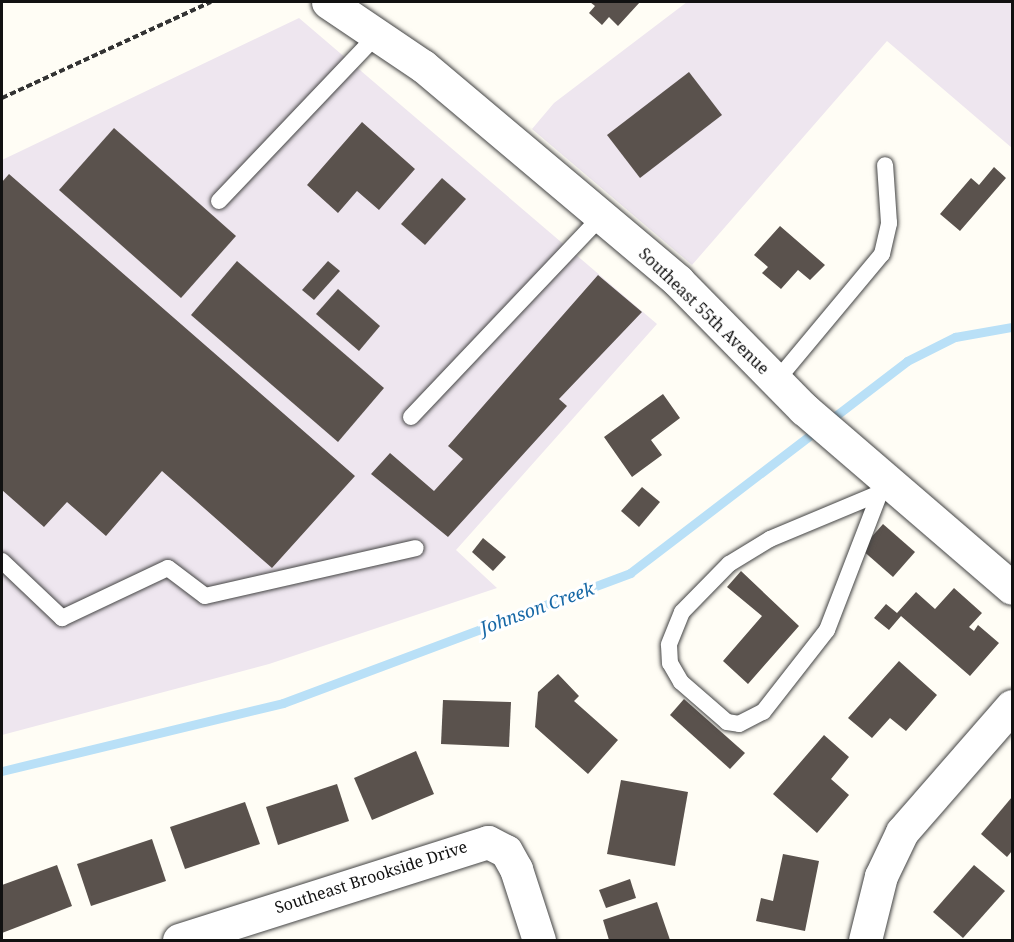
<!DOCTYPE html>
<html>
<head>
<meta charset="utf-8">
<style>
	body { margin:0 }
	#map { position:relative; width:1014px; height:942px; overflow:hidden; background:#fffdf5; font-family:"Noto Serif",serif }
	div>[style] { position:absolute }
	.industrial>* { inset:0; background:#eee6ef }
	.stream>* { height:9px; margin:-4.5px; padding:0 4.5px; transform-origin:4.5px; border-radius:4.5px; background:#b9e0f7 }
	.building>* { inset:0; background:#5a524d }
	.path>* { height:4px; margin-top:-2px; transform-origin:0; background:repeating-linear-gradient(90deg,#333 0 6px,transparent 0 9px) }
	.roads { filter:drop-shadow(0 0 2px #444) drop-shadow(0 0 2px #444) }
	.lane>* { height:16px; margin:-8px; padding:0 8px; transform-origin:8px; border-radius:8px; background:#fff }
	.street>* { height:33px; margin:-16.5px; padding:0 16.5px; transform-origin:16.5px; border-radius:16.5px; background:#fff }
	span { translate:-50% -50%; white-space:nowrap; text-align:center; line-height:1.15; -webkit-text-stroke:6px #fff; paint-order:stroke }
	.street-label { font-size:16px; color:#111 }
	.water-label { font-size:18px; color:#1768a6; font-style:italic }
	.frame { position:absolute; inset:0; border:3px solid #111; pointer-events:none }
</style>
</head>
<body>
<div id="map">
	<div class="industrial">
		<i style="clip-path:polygon(687px 2px,1012px 2px,1012px 148px,887px 41px,692px 265px,532px 129px,554px 103px)"></i>
		<i style="clip-path:polygon(299px 18px,657px 324px,456px 550px,497px 588px,269px 664px,2px 735px,2px 160px)"></i>
	</div>
	<div class="stream">
		<i style="left:2px;top:771px;width:289px;rotate:-13.6deg"></i>
		<i style="left:283px;top:703px;width:371px;rotate:-20.5deg"></i>
		<i style="left:630px;top:573px;width:349px;rotate:-37.4deg"></i>
		<i style="left:907px;top:361px;width:54px;rotate:-26.6deg"></i>
		<i style="left:955px;top:337px;width:58px;rotate:-10deg"></i>
	</div>
	<div class="building">
		<i style="clip-path:polygon(590px 2px,640px 2px,618px 26px,609px 17px,602px 25px,589px 13px,595px 6px)"></i>
		<i style="clip-path:polygon(689px 72px,722px 115px,640px 178px,607px 135px)"></i>
		<i style="clip-path:polygon(362px 122px,415px 169px,379px 210px,357px 191px,338px 213px,307px 185px)"></i>
		<i style="clip-path:polygon(114px 128px,236px 236px,181px 298px,59px 190px)"></i>
		<i style="clip-path:polygon(994px 167px,1006px 178px,960px 231px,940px 214px,971px 178px,979px 185px)"></i>
		<i style="clip-path:polygon(9px 174px,355px 476px,272px 568px,162px 471px,106px 536px,67px 502px,44px 527px,2px 490px,2px 182px)"></i>
		<i style="clip-path:polygon(442px 178px,466px 199px,425px 245px,401px 224px)"></i>
		<i style="clip-path:polygon(780px 226px,825px 265px,810px 280px,798px 270px,781px 289px,762px 273px,768px 267px,754px 255px)"></i>
		<i style="clip-path:polygon(237px 261px,384px 388px,338px 442px,191px 315px)"></i>
		<i style="clip-path:polygon(328px 261px,340px 271px,314px 300px,302px 290px)"></i>
		<i style="clip-path:polygon(598px 275px,642px 312px,559px 399px,567px 406px,448px 537px,371px 474px,390px 453px,434px 491px,463px 459px,448px 446px)"></i>
		<i style="clip-path:polygon(338px 289px,380px 326px,359px 351px,316px 314px)"></i>
		<i style="clip-path:polygon(663px 394px,680px 418px,651px 440px,662px 455px,632px 477px,604px 437px)"></i>
		<i style="clip-path:polygon(642px 487px,660px 502px,639px 527px,621px 511px)"></i>
		<i style="clip-path:polygon(883px 524px,915px 552px,893px 577px,861px 549px)"></i>
		<i style="clip-path:polygon(483px 538px,506px 557px,493px 571px,472px 552px)"></i>
		<i style="clip-path:polygon(741px 571px,799px 626px,748px 684px,723px 661px,762px 616px,727px 587px)"></i>
		<i style="clip-path:polygon(954px 588px,982px 613px,969px 627px,974px 631px,978px 625px,999px 643px,970px 676px,901px 616px,889px 630px,874px 618px,886px 604px,897px 613px,916px 592px,935px 609px)"></i>
		<i style="clip-path:polygon(899px 661px,937px 695px,906px 731px,890px 718px,872px 738px,848px 718px)"></i>
		<i style="clip-path:polygon(558px 674px,579px 696px,574px 701px,618px 740px,588px 774px,535px 727px,538px 692px)"></i>
		<i style="clip-path:polygon(684px 699px,745px 753px,730px 769px,670px 715px)"></i>
		<i style="clip-path:polygon(443px 700px,511px 702px,509px 747px,441px 744px)"></i>
		<i style="clip-path:polygon(824px 735px,849px 757px,831px 779px,849px 795px,817px 833px,773px 794px)"></i>
		<i style="clip-path:polygon(416px 751px,434px 794px,372px 820px,354px 778px)"></i>
		<i style="clip-path:polygon(621px 780px,688px 792px,675px 866px,607px 854px)"></i>
		<i style="clip-path:polygon(337px 784px,349px 821px,278px 845px,266px 807px)"></i>
		<i style="clip-path:polygon(1012px 797px,1012px 851px,1007px 857px,981px 834px)"></i>
		<i style="clip-path:polygon(245px 802px,260px 844px,185px 869px,170px 827px)"></i>
		<i style="clip-path:polygon(152px 839px,166px 881px,91px 906px,77px 864px)"></i>
		<i style="clip-path:polygon(783px 854px,819px 861px,805px 931px,756px 921px,761px 898px,773px 901px)"></i>
		<i style="clip-path:polygon(57px 865px,72px 906px,2px 933px,2px 885px)"></i>
		<i style="clip-path:polygon(974px 865px,1005px 891px,963px 938px,933px 912px)"></i>
		<i style="clip-path:polygon(630px 879px,636px 898px,606px 908px,599px 890px)"></i>
		<i style="clip-path:polygon(657px 902px,670px 940px,609px 940px,603px 920px)"></i>
	</div>
	<div class="path">
		<i style="left:2px;top:98px;width:230px;rotate:-24.7deg"></i>
	</div>
	<div class="roads">
		<div class="lane">
			<i style="left:219px;top:201px;width:226px;rotate:-46.4deg"></i>
			<i style="left:777px;top:380px;width:164px;rotate:-50.2deg"></i>
			<i style="left:882px;top:254px;width:32px;rotate:-77deg"></i>
			<i style="left:889px;top:223px;width:58px;rotate:-93.9deg"></i>
			<i style="left:411px;top:417px;width:276px;rotate:-46.5deg"></i>
			<i style="left:880px;top:493px;width:119px;rotate:157.3deg"></i>
			<i style="left:770px;top:539px;width:48px;rotate:148.6deg"></i>
			<i style="left:729px;top:564px;width:67px;rotate:134.4deg"></i>
			<i style="left:682px;top:612px;width:35px;rotate:112deg"></i>
			<i style="left:669px;top:645px;width:18px;rotate:87deg"></i>
			<i style="left:670px;top:663px;width:22px;rotate:60deg"></i>
			<i style="left:681px;top:682px;width:61px;rotate:41deg"></i>
			<i style="left:727px;top:722px;width:12px;rotate:9deg"></i>
			<i style="left:739px;top:724px;width:27px;rotate:-27deg"></i>
			<i style="left:763px;top:712px;width:104px;rotate:-52deg"></i>
			<i style="left:827px;top:630px;width:147px;rotate:-68.9deg"></i>
			<i style="left:880px;top:493px;width:17px;rotate:-36deg"></i>
			<i style="left:2px;top:561px;width:83px;rotate:43.5deg"></i>
			<i style="left:62px;top:618px;width:117px;rotate:-25.3deg"></i>
			<i style="left:168px;top:568px;width:46px;rotate:37.1deg"></i>
			<i style="left:205px;top:596px;width:216px;rotate:-12.8deg"></i>
		</div>
		<div class="street">
			<i style="left:328px;top:2px;width:115px;rotate:34deg"></i>
			<i style="left:423px;top:66px;width:334px;rotate:40.1deg"></i>
			<i style="left:678px;top:281px;width:180px;rotate:45.5deg"></i>
			<i style="left:804px;top:409px;width:274px;rotate:40.7deg"></i>
			<i style="left:179px;top:940px;width:324px;rotate:-17.6deg"></i>
			<i style="left:488px;top:842px;width:20px;rotate:27deg"></i>
			<i style="left:506px;top:851px;width:21px;rotate:61deg"></i>
			<i style="left:516px;top:869px;width:75px;rotate:72.1deg"></i>
			<i style="left:865px;top:940px;width:66px;rotate:-76deg"></i>
			<i style="left:881px;top:876px;width:49px;rotate:-64.5deg"></i>
			<i style="left:902px;top:832px;width:167px;rotate:-48.9deg"></i>
		</div>
	</div>
	<div class="street-label">
		<span style="left:704px;top:311px;rotate:44deg">Southeast 55th Avenue</span>
		<span style="left:371px;top:877px;rotate:-18deg">Southeast Brookside Drive</span>
	</div>
	<div class="water-label">
		<span style="left:537px;top:608px;rotate:-20deg">Johnson Creek</span>
	</div>
	<div class="frame"></div>
</div>
</body>
</html>
